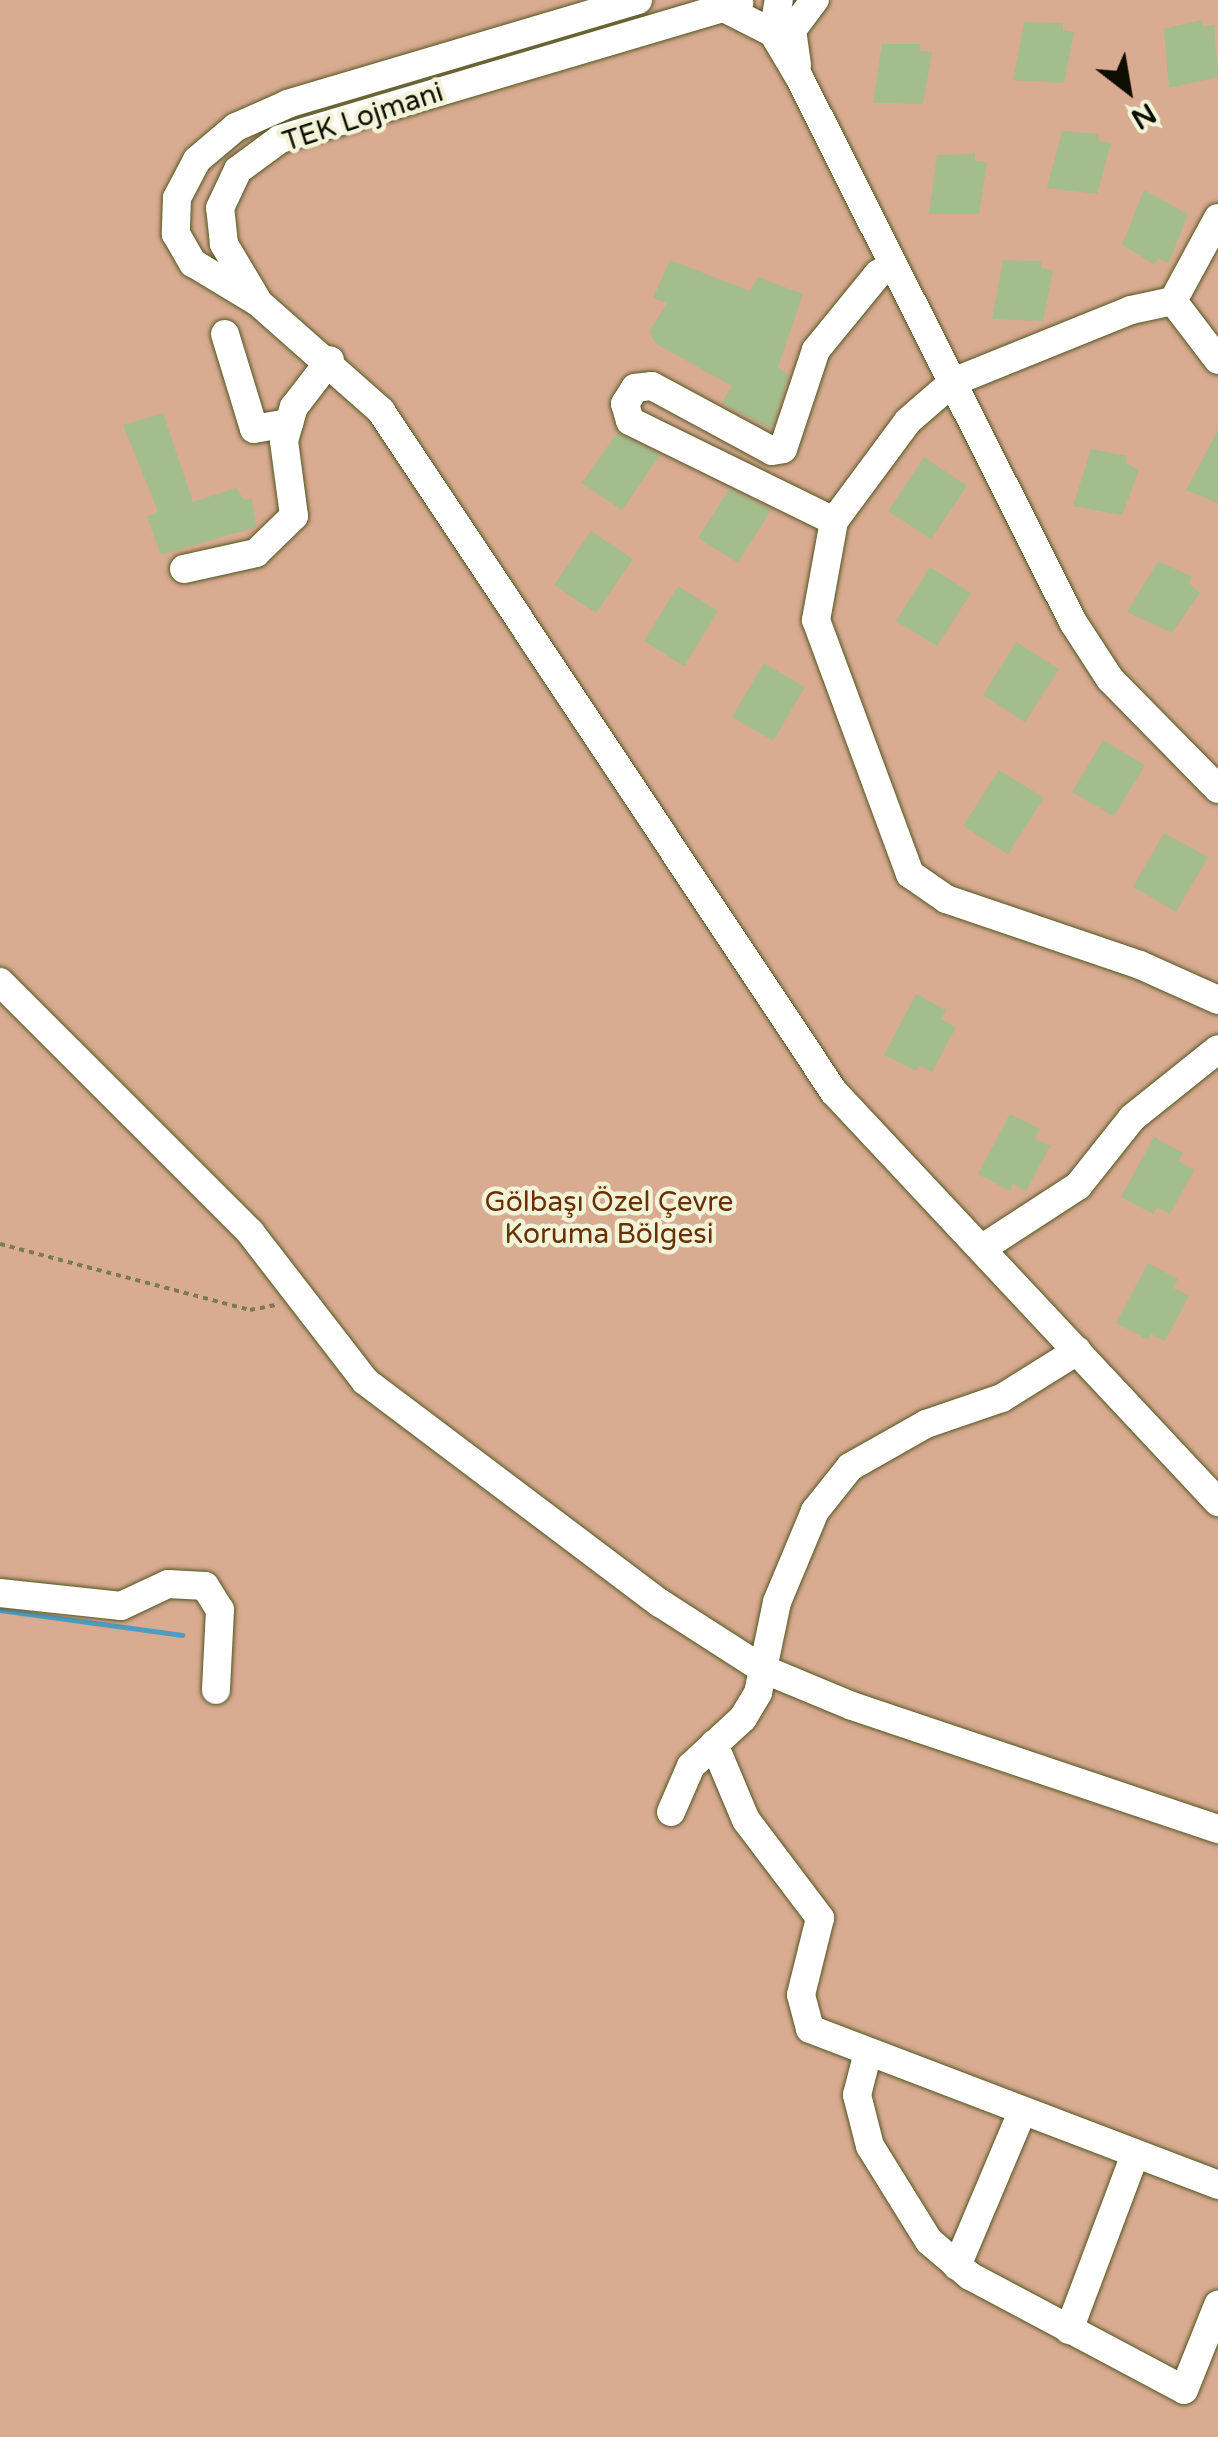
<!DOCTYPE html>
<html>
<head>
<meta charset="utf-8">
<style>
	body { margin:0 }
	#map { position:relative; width:1218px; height:2437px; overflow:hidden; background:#d3d69f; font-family:"Varela Round",sans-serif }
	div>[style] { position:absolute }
	.green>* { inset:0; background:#d9ab91 }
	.stream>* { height:5px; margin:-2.5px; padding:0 2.5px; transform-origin:2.5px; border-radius:2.5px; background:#4f9cc0 }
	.building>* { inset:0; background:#a4bd8d }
	.path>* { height:4px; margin-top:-2px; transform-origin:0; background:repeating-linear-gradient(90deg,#797a56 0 5px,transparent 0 10px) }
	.roads { filter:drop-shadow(0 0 2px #535522) drop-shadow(0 0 2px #535522) }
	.minor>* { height:28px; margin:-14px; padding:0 14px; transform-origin:14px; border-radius:14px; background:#fff }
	span { translate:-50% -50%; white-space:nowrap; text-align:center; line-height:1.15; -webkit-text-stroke:9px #f2f4d9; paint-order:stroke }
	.street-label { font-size:28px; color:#0d0d00 }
	.park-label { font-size:28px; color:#6a2f02 }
	.north { position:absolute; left:1078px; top:40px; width:100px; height:100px; -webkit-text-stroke:8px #f2f4d9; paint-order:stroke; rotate:149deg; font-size:28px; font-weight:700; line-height:40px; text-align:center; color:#0d0d00 }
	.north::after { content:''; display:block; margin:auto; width:35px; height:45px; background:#0d0d00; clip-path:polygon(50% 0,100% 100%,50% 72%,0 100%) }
</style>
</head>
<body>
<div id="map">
	<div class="green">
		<i style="clip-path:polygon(0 0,1218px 0,1218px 2437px,0 2437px)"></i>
	</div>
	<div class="stream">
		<i style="left:0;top:1610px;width:184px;rotate:7.8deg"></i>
	</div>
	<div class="building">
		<i style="clip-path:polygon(1201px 20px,1203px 26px,1214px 25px,1218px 77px,1169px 88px,1164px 29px)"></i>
		<i style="clip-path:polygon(1024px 22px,1063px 23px,1063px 30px,1074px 32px,1064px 83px,1013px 80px)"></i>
		<i style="clip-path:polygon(882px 44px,920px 44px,920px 51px,932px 52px,923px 104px,873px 103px)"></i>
		<i style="clip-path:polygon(1062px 131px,1099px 134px,1099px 141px,1111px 143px,1097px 194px,1047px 188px)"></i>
		<i style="clip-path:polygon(975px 154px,975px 161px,987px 162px,979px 214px,929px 214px,937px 155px)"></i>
		<i style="clip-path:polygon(1144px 190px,1188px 214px,1169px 263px,1158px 258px,1154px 264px,1122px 245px)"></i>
		<i style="clip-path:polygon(670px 260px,750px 291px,758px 277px,803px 294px,778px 367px,789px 376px,771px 429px,722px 403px,732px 386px,655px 343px,650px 331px,667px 303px,653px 298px)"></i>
		<i style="clip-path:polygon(1003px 260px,1041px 261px,1041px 268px,1053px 270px,1043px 321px,992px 319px)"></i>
		<i style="clip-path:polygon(163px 413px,193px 502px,236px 488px,244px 500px,252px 499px,256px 527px,161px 555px,147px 517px,158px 511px,123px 425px)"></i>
		<i style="clip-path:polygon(1218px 430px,1218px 503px,1186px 490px)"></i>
		<i style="clip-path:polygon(617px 433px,660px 455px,622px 510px,582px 483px)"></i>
		<i style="clip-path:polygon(1091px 449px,1127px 456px,1126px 463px,1139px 470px,1122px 515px,1073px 506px)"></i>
		<i style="clip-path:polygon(924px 457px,967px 486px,931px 539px,888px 511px)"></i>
		<i style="clip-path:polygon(729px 489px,771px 510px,738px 563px,698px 538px)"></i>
		<i style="clip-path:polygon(591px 531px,633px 559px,596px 613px,554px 585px)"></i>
		<i style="clip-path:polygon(1158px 561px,1192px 577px,1189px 583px,1200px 593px,1172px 633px,1127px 612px)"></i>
		<i style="clip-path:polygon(930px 567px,971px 593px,937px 646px,896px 621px)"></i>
		<i style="clip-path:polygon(678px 586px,718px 611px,684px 666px,644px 641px)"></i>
		<i style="clip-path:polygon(1016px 642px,1059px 669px,1025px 722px,983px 695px)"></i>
		<i style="clip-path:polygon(764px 663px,805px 687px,773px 741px,732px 717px)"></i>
		<i style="clip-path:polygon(1103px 740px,1145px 765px,1114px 816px,1072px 792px)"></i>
		<i style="clip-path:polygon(999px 770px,1044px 798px,1008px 854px,963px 826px)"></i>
		<i style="clip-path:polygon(1164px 833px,1208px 857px,1176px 912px,1133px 887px)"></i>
		<i style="clip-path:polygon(916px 994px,946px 1010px,941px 1019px,956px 1027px,932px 1072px,919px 1065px,916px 1071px,884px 1055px)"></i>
		<i style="clip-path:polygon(1010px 1114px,1040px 1129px,1035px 1138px,1050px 1146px,1026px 1191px,1013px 1184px,1010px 1191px,978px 1174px)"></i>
		<i style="clip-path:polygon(1154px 1137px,1183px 1153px,1178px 1161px,1194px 1170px,1170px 1214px,1157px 1208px,1153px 1214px,1121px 1197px)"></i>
		<i style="clip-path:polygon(1148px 1263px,1178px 1279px,1173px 1288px,1189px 1296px,1165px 1341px,1151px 1334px,1148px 1340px,1116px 1323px)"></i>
	</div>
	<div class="path">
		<i style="left:0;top:1244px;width:259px;rotate:14.8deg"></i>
		<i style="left:250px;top:1310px;width:26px;rotate:-11deg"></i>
	</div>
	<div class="roads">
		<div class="minor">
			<i style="left:638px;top:0;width:365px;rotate:163.5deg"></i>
			<i style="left:288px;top:104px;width:57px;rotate:156.1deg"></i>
			<i style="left:236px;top:127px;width:51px;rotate:139.8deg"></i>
			<i style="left:197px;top:160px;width:43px;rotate:117.8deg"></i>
			<i style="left:177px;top:198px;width:36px;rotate:92deg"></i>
			<i style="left:176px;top:234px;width:34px;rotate:60deg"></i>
			<i style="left:193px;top:263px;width:77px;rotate:31.2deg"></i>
			<i style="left:259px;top:303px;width:163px;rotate:41.5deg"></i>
			<i style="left:381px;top:411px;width:818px;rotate:56.37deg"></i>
			<i style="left:834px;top:1092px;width:562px;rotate:46.88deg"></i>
			<i style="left:722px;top:7px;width:57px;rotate:27deg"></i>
			<i style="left:773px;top:33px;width:51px;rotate:59.4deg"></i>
			<i style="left:799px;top:77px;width:610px;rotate:63.31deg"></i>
			<i style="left:1073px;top:622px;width:68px;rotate:57deg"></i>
			<i style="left:1110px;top:679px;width:154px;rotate:45.5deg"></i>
			<i style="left:773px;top:33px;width:34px;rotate:-80deg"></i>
			<i style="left:797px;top:65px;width:35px;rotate:-98deg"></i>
			<i style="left:792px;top:30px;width:38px;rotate:-53deg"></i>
			<i style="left:1218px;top:218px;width:94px;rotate:118.5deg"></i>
			<i style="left:1173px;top:301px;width:43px;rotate:167.9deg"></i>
			<i style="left:1131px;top:310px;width:192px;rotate:158deg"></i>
			<i style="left:953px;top:382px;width:60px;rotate:139.1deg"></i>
			<i style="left:908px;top:421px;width:124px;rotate:126.5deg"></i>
			<i style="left:834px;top:521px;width:101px;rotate:100.3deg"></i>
			<i style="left:816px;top:620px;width:271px;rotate:69.7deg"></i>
			<i style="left:910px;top:874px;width:44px;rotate:34.8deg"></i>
			<i style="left:946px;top:899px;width:205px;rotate:18.8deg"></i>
			<i style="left:1140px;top:965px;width:85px;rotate:24.2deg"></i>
			<i style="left:256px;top:298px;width:63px;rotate:-120.7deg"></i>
			<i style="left:224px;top:244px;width:36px;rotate:-96deg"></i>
			<i style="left:220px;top:208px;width:42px;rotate:-64.7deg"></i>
			<i style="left:238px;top:170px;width:52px;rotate:-36.4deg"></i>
			<i style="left:280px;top:139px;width:479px;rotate:-16.5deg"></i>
			<i style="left:1173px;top:301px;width:74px;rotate:52.7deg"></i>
			<i style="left:225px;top:334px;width:99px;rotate:73deg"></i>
			<i style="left:254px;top:429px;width:36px;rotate:-10deg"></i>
			<i style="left:834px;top:521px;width:227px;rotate:-153.9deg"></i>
			<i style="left:630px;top:421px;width:18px;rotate:-106deg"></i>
			<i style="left:625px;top:404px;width:19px;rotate:-58deg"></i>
			<i style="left:635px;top:388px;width:17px;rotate:-7deg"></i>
			<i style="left:652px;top:386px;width:136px;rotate:28.4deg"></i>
			<i style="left:772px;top:451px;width:11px;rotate:-10deg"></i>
			<i style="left:783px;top:449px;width:104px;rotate:-71.6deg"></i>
			<i style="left:816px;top:350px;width:98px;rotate:-50.8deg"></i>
			<i style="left:878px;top:274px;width:17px;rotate:-31deg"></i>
			<i style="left:184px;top:569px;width:74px;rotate:-12.5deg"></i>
			<i style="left:256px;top:553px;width:53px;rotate:-44.2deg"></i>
			<i style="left:294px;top:516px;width:76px;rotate:-97.6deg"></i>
			<i style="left:284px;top:441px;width:35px;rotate:-74deg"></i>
			<i style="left:294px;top:407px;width:59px;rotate:-52.5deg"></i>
			<i style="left:0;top:982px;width:354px;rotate:45deg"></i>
			<i style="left:250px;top:1232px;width:188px;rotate:52.3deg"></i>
			<i style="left:365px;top:1381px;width:369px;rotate:37deg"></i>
			<i style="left:660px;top:1603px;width:122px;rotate:32.7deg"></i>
			<i style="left:763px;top:1669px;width:96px;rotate:22.6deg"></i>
			<i style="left:852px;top:1706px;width:386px;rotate:18.6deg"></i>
			<i style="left:981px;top:1249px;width:116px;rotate:-33deg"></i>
			<i style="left:1078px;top:1186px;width:87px;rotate:-51.5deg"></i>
			<i style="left:1132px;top:1118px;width:110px;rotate:-38.7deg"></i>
			<i style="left:0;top:1593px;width:122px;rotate:6.1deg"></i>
			<i style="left:121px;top:1606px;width:52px;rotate:-25.1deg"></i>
			<i style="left:168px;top:1584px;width:37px;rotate:3deg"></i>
			<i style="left:205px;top:1586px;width:28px;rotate:58deg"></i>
			<i style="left:220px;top:1610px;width:80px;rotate:92.9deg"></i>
			<i style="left:714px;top:1744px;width:82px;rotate:67.2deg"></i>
			<i style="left:746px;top:1820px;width:123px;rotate:52.9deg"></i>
			<i style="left:820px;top:1918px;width:79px;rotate:103.9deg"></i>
			<i style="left:801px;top:1995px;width:35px;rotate:75deg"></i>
			<i style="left:810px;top:2029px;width:437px;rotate:20.9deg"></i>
			<i style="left:671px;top:1812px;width:50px;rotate:-66.5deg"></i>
			<i style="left:691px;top:1766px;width:71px;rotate:-42.7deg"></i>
			<i style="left:743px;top:1718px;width:29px;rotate:-59deg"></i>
			<i style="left:758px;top:1693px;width:93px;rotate:-78.2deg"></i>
			<i style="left:777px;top:1602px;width:99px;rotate:-67.3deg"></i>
			<i style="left:815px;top:1511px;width:56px;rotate:-51.5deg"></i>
			<i style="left:850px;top:1467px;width:87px;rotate:-29.5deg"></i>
			<i style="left:926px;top:1424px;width:80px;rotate:-18.9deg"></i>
			<i style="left:1002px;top:1398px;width:89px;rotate:-32.1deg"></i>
			<i style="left:867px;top:2056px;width:40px;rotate:104.4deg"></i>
			<i style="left:857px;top:2095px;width:53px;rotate:75.7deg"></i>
			<i style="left:870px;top:2146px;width:112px;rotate:58.2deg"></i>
			<i style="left:929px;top:2241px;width:54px;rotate:40.5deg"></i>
			<i style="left:970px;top:2276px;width:242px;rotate:28deg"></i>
			<i style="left:1184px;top:2390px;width:92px;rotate:-68.2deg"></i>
			<i style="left:957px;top:2266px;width:167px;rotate:-67.1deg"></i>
			<i style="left:1069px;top:2330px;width:188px;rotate:-69.4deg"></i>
		</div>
	</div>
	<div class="street-label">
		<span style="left:363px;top:117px;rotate:-18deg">TEK Lojmani</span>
	</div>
	<div class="park-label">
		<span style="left:609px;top:1218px">Gölbaşı Özel Çevre<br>Koruma Bölgesi</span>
	</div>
	<div class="north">N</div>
</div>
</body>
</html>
